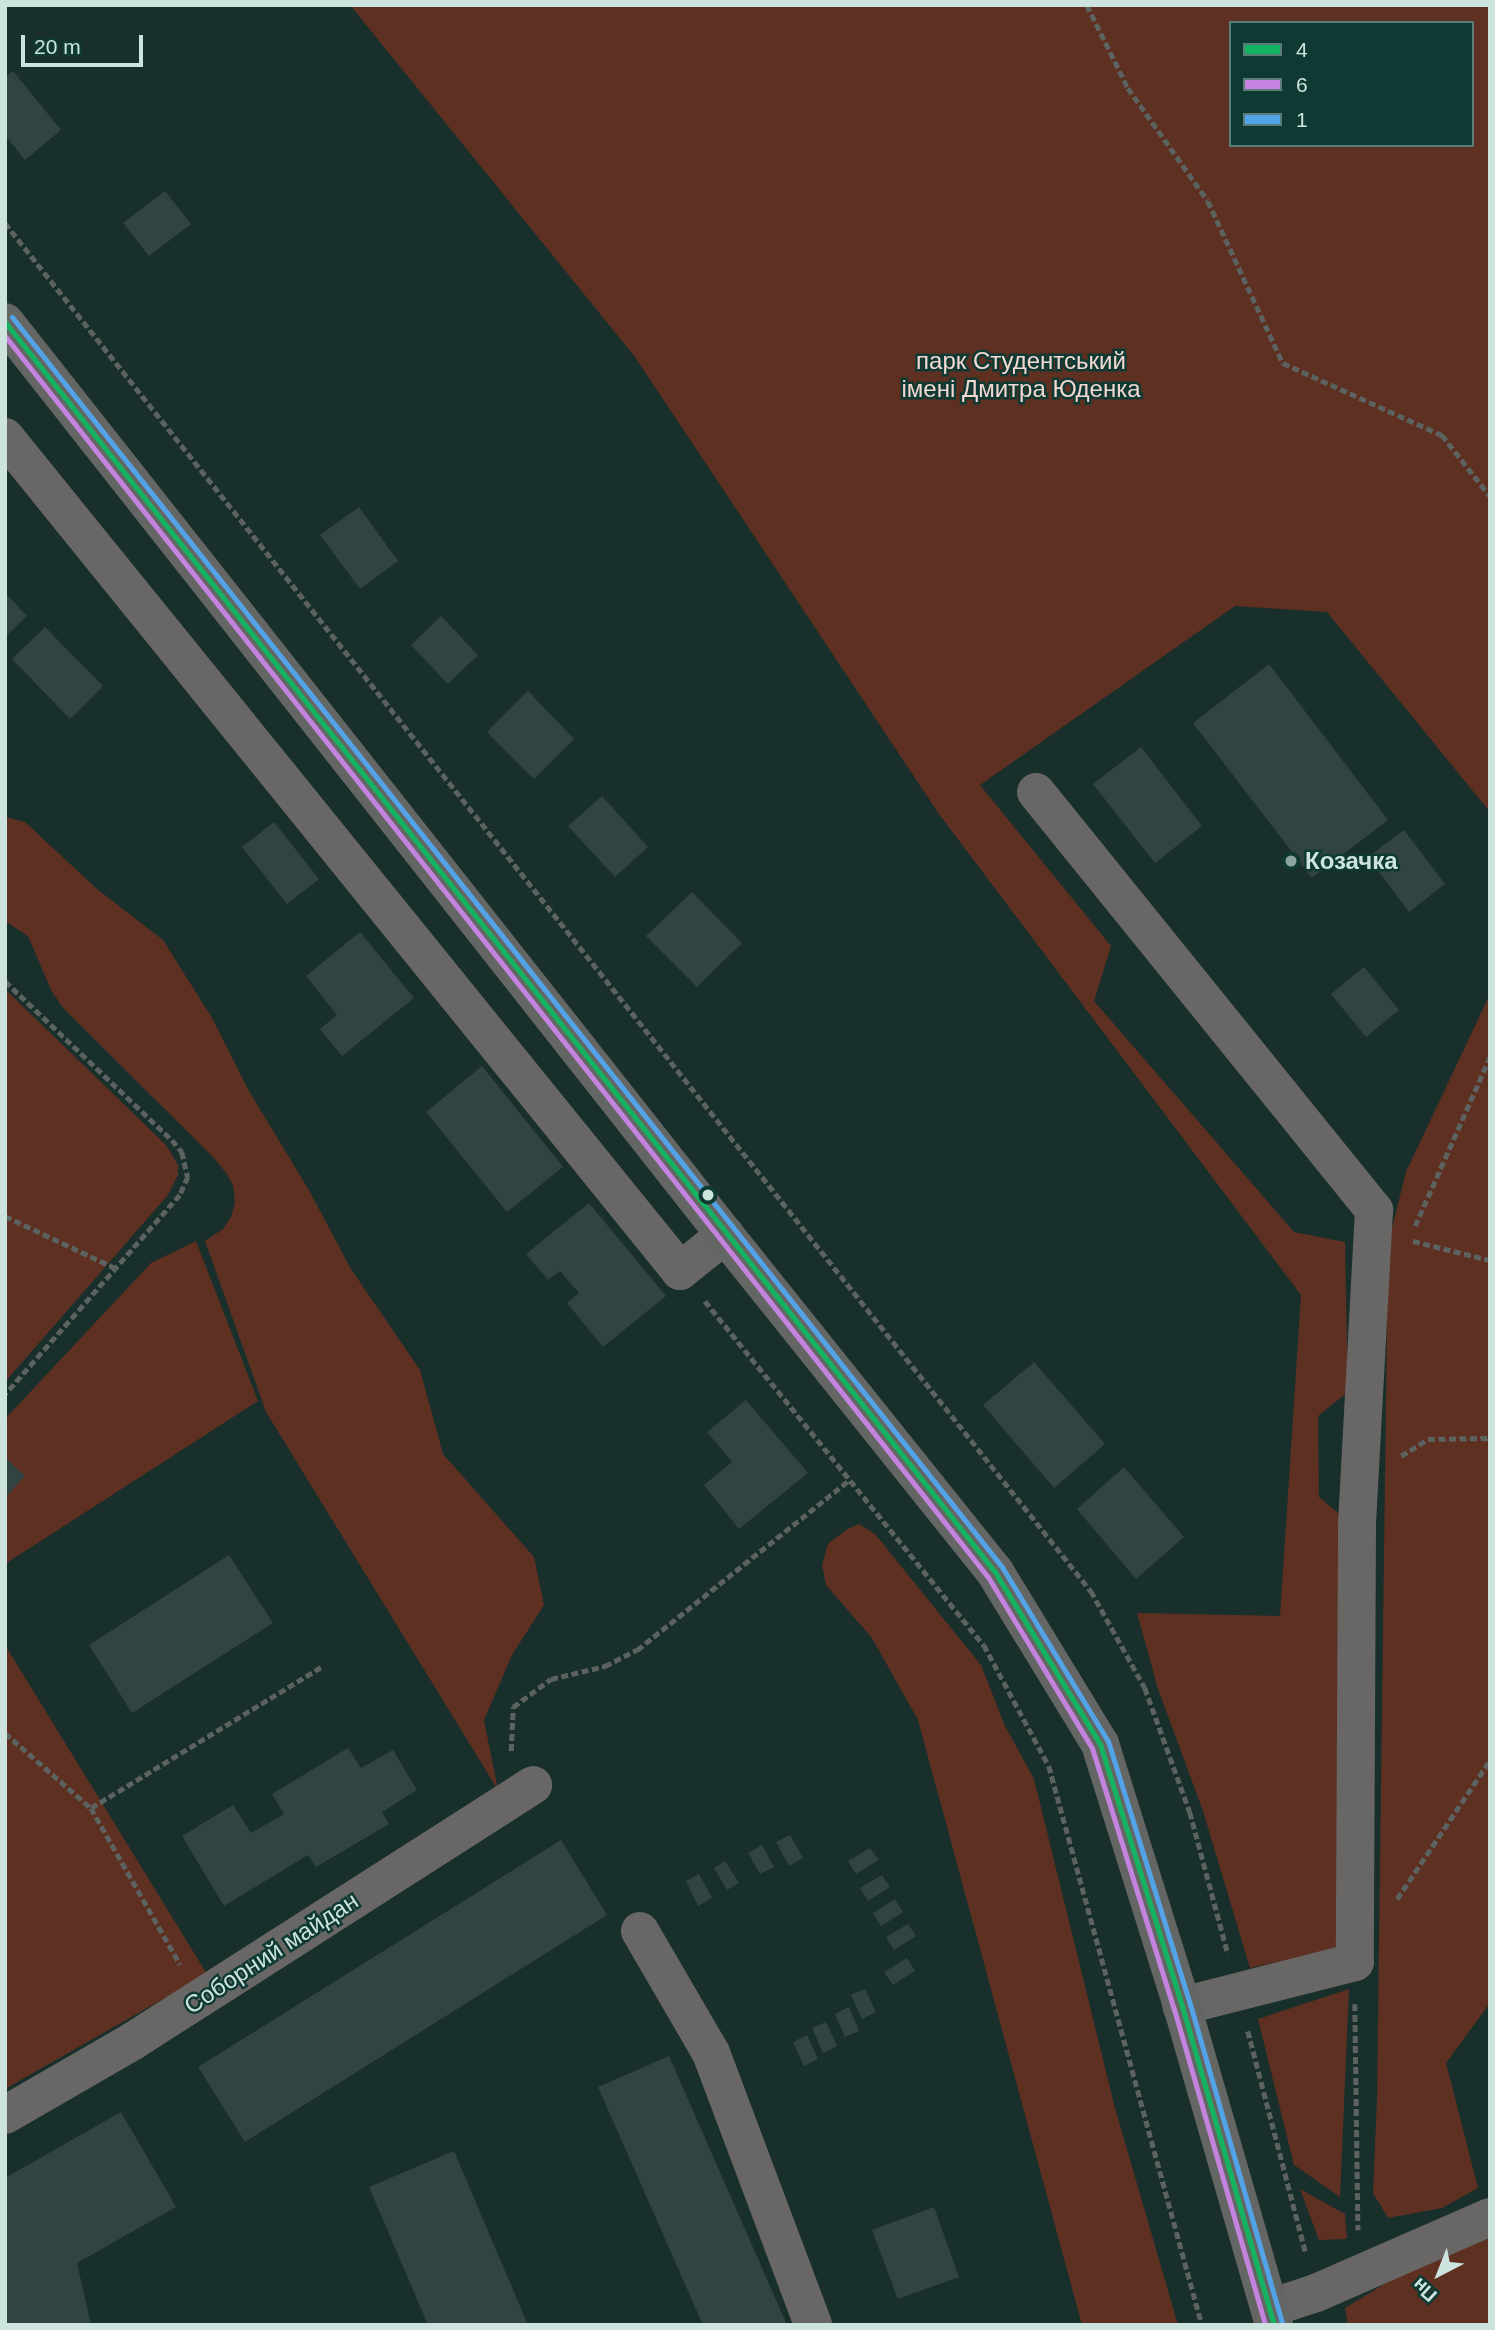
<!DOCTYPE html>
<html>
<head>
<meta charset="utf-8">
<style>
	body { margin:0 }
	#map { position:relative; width:1495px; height:2330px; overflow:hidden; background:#192f2c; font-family:Helvetica,sans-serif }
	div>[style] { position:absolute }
	.green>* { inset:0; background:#5d3021 }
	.building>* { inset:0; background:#324441 }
	.path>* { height:4.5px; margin-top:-2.25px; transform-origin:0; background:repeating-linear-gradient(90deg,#5b6260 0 7px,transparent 0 10.5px) }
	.minor>* { height:38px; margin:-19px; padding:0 19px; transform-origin:19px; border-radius:19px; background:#686765 }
	.major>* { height:38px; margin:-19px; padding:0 19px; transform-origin:19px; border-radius:19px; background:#646664 }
	.bus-1>* { height:5px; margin:-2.5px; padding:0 2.5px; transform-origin:2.5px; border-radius:2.5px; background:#13b361 }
	.bus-2>* { height:5px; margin:-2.5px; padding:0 2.5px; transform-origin:2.5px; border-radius:2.5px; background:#c483df }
	.bus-3>* { height:5px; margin:-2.5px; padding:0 2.5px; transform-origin:2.5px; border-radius:2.5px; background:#53a3e8 }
	.dots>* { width:19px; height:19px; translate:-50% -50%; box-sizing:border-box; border:4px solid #0f3933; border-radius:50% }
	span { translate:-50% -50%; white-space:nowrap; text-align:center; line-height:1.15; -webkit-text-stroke:5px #0f3933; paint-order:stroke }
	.park-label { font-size:24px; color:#f2d8d0 }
	.poi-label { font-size:24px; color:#cde3de; font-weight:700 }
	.left { translate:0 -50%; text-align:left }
	.street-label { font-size:24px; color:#cde3de }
	.frame { position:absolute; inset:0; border:7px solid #cde3de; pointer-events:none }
	.legend { position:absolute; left:1229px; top:21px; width:245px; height:126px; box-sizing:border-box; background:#0f3933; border:2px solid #5b7d77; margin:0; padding:9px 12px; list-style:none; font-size:21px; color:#cde3de }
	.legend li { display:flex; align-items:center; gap:14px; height:35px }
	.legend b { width:35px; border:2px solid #5b7d77 }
	.north { position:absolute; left:1404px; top:2239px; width:70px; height:70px; -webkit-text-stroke:5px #0f3933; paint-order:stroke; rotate:222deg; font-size:19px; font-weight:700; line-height:28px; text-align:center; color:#cde3de }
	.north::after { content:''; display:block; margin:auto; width:24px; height:32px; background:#cde3de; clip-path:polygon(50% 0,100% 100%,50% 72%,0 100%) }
	.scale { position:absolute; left:21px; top:35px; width:122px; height:32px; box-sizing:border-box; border:4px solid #cde3de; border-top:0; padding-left:9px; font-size:21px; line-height:24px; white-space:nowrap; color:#cde3de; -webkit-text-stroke:5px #0f3933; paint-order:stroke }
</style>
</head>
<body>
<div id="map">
	<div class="green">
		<i style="clip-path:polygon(evenodd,350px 5px,1490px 5px,1490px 812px,1327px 612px,1235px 606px,980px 785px,1111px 946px,1094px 1001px,1294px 1232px,1345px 1242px,1348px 1392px,1318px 1416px,1319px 1497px,1345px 1519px,1340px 1949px,1250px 1968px,1203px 1811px,1158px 1689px,1137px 1613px,1280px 1616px,1301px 1295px,939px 814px,635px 357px,350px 5px,1231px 23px,1472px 23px,1472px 145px,1231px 145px,1231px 23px)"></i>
		<i style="clip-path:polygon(5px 817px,25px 822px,97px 889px,163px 940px,212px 1018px,249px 1091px,310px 1192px,351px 1269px,420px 1370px,443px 1454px,534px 1557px,544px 1605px,512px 1655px,484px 1720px,498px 1790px,266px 1412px,205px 1241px,223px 1229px,231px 1217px,235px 1203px,233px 1185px,227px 1174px,214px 1158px,64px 1009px,52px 992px,28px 936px,5px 921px)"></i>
		<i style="clip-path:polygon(5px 989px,166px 1145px,178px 1165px,178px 1175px,168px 1195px,5px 1382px)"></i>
		<i style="clip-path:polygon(1490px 994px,1490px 2003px,1446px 2063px,1478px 2188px,1442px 2208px,1388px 2218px,1373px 2193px,1377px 2099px,1388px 1244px,1406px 1172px)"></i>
		<i style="clip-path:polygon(196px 1241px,258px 1401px,5px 1564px,5px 1419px,151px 1263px)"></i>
		<i style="clip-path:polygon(859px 1524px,875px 1534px,981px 1665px,1005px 1726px,1034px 1779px,1115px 2108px,1178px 2325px,1082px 2325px,918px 1720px,872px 1638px,826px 1585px,822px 1565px,828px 1544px,846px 1530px)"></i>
		<i style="clip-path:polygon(5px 1645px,207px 1974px,5px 2089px)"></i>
		<i style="clip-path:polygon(1349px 1989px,1340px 2197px,1294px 2165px,1258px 2019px)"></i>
		<i style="clip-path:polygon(1300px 2189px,1345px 2214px,1347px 2239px,1319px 2240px)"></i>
		<i style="clip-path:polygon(1490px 2237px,1490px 2325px,1348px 2325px,1345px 2308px,1391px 2280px)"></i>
	</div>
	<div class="building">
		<i style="clip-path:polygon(13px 71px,61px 130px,25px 160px,5px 135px,5px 77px)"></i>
		<i style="clip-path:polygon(165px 191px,191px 224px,149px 256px,123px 223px)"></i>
		<i style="clip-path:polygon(359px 507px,398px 561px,360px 589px,320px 535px)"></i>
		<i style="clip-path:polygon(5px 593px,27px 616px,5px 637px)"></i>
		<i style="clip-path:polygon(441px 616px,478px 655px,448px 684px,411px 645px)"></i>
		<i style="clip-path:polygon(45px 627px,103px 686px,70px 719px,12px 659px)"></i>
		<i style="clip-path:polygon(1269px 664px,1388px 820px,1312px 878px,1193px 723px)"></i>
		<i style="clip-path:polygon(528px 691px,574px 739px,534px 779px,487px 732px)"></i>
		<i style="clip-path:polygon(1141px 747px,1202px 826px,1155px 863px,1093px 784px)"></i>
		<i style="clip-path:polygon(602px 796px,648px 847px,615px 877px,568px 826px)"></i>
		<i style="clip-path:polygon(274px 822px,319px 879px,287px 904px,242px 847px)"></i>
		<i style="clip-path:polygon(1404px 830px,1445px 884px,1409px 912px,1368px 857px)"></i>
		<i style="clip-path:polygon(692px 892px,742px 943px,697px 987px,646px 936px)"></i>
		<i style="clip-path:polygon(360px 932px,414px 998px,342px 1056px,320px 1029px,337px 1015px,306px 976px)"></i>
		<i style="clip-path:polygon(1364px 967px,1399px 1010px,1366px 1037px,1331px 994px)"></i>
		<i style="clip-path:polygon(482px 1066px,563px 1167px,507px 1212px,426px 1112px)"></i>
		<i style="clip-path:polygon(589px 1203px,666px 1296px,603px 1347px,567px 1303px,579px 1293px,560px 1271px,548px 1280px,526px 1254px)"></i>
		<i style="clip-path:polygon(1034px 1362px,1105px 1444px,1054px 1488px,983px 1405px)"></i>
		<i style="clip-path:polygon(746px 1400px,808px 1473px,739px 1529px,704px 1485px,732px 1462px,707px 1432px)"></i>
		<i style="clip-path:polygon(5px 1457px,25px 1476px,5px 1498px)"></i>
		<i style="clip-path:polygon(1124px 1467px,1184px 1537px,1136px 1579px,1077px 1509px)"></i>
		<i style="clip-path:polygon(229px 1555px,273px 1623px,132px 1713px,89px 1645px)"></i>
		<i style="clip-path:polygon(348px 1748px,361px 1768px,393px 1750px,417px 1790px,382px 1812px,389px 1824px,316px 1867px,308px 1855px,224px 1906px,182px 1836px,233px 1805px,251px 1833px,284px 1814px,272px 1794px)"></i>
		<i style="clip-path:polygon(790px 1835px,803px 1858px,789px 1866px,776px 1842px)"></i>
		<i style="clip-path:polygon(561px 1840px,607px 1915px,245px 2142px,198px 2067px)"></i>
		<i style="clip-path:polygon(762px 1845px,774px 1867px,760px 1874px,748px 1853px)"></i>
		<i style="clip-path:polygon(870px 1848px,879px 1860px,856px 1874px,848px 1861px)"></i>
		<i style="clip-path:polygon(725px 1861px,739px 1883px,727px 1890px,714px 1868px)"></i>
		<i style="clip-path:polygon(699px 1874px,712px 1898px,698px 1906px,686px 1881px)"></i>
		<i style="clip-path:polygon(882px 1875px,890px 1887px,868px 1901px,860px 1888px)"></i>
		<i style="clip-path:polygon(895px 1899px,903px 1912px,881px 1926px,873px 1913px)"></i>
		<i style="clip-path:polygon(908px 1924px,916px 1936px,894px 1950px,886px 1937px)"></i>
		<i style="clip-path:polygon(907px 1958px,915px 1971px,893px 1985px,884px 1972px)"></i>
		<i style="clip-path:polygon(865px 1989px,876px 2012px,862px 2019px,851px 1995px)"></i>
		<i style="clip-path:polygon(849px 2007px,859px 2031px,845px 2037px,835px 2014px)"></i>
		<i style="clip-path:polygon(826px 2022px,837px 2046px,823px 2053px,812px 2028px)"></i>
		<i style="clip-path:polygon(807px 2035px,818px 2059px,804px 2066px,793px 2042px)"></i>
		<i style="clip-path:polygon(669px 2056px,787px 2325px,703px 2325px,662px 2232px,598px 2087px)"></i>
		<i style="clip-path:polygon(121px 2112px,176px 2207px,77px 2263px,91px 2325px,7px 2325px,5px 2178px)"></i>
		<i style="clip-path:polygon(454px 2151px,528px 2325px,428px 2325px,369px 2187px)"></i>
		<i style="clip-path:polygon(934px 2207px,959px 2277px,898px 2299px,872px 2230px)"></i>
	</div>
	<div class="path">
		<i style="left:1087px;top:5px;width:93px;rotate:63.7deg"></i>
		<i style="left:1128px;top:88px;width:138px;rotate:54.7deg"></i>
		<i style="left:1208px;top:201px;width:179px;rotate:65.2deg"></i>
		<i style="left:1283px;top:363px;width:175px;rotate:24.4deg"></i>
		<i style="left:1442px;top:435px;width:78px;rotate:51.8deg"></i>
		<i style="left:5px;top:223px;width:1747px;rotate:51.56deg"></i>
		<i style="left:1091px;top:1591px;width:111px;rotate:60.9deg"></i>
		<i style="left:1145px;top:1688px;width:132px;rotate:70.1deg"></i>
		<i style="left:1190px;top:1812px;width:147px;rotate:75deg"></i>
		<i style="left:5px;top:981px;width:231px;rotate:43.6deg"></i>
		<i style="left:172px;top:1140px;width:16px;rotate:50deg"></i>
		<i style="left:182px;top:1152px;width:26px;rotate:77deg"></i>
		<i style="left:188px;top:1177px;width:20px;rotate:114deg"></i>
		<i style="left:180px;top:1195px;width:266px;rotate:131.2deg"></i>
		<i style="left:5px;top:1216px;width:122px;rotate:25.3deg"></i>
		<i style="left:1415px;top:1226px;width:185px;rotate:-66.1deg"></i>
		<i style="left:1413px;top:1241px;width:79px;rotate:13.9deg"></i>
		<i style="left:705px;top:1301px;width:443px;rotate:51deg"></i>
		<i style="left:984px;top:1645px;width:137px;rotate:61.8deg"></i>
		<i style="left:1049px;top:1766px;width:580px;rotate:74.69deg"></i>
		<i style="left:1401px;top:1456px;width:32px;rotate:-32deg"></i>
		<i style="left:1428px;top:1439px;width:62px;rotate:-0.9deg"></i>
		<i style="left:5px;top:1733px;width:114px;rotate:41.1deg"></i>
		<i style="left:91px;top:1808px;width:180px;rotate:60.3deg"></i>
		<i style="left:511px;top:1751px;width:44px;rotate:-87.4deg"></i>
		<i style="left:513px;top:1707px;width:47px;rotate:-36.4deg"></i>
		<i style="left:551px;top:1679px;width:56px;rotate:-13.5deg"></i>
		<i style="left:605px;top:1666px;width:36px;rotate:-27deg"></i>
		<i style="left:637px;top:1650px;width:272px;rotate:-38.7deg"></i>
		<i style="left:91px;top:1808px;width:272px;rotate:-31.5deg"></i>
		<i style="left:1397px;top:1899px;width:167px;rotate:-56.2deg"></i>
		<i style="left:1355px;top:2004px;width:226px;rotate:89.2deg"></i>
		<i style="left:1248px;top:2031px;width:229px;rotate:75.4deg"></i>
	</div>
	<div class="minor">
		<i style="left:5px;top:437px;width:1073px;rotate:51.01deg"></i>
		<i style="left:680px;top:1271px;width:58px;rotate:-38.7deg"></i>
		<i style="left:1036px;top:792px;width:538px;rotate:51.04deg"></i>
		<i style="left:1374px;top:1210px;width:319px;rotate:93.1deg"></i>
		<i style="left:1357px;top:1529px;width:433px;rotate:90.3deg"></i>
		<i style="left:1355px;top:1962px;width:179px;rotate:165.7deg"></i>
		<i style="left:640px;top:1931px;width:141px;rotate:59.8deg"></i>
		<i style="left:711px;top:2053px;width:290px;rotate:69.4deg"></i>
		<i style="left:5px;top:2115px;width:148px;rotate:-30deg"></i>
		<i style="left:133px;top:2041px;width:475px;rotate:-32.6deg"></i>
		<i style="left:1270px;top:2308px;width:48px;rotate:-18.1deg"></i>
		<i style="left:1316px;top:2293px;width:190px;rotate:-23.6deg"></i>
	</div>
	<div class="major">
		<i style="left:5px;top:322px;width:1163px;rotate:51.74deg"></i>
		<i style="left:725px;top:1235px;width:432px;rotate:51.3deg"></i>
		<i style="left:995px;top:1572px;width:202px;rotate:58.6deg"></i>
		<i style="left:1100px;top:1744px;width:275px;rotate:72.6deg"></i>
		<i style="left:1182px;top:2006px;width:332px;rotate:73.9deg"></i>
	</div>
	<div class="bus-1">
		<i style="left:5px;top:322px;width:1595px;rotate:51.62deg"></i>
		<i style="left:995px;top:1572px;width:202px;rotate:58.6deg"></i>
		<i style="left:1100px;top:1744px;width:275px;rotate:72.6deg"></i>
		<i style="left:1182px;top:2006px;width:332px;rotate:73.9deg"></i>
	</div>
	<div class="bus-2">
		<i style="left:5px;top:336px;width:1583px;rotate:51.62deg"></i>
		<i style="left:988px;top:1577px;width:200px;rotate:58.7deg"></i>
		<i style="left:1092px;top:1748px;width:274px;rotate:72.6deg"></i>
		<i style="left:1174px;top:2009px;width:329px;rotate:73.9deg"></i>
	</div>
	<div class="bus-3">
		<i style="left:12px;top:317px;width:1595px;rotate:51.62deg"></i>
		<i style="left:1002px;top:1567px;width:204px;rotate:58.7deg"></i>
		<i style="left:1108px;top:1741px;width:275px;rotate:72.7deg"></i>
		<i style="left:1190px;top:2004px;width:332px;rotate:73.9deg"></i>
	</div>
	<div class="dots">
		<i style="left:1291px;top:861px;background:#8ea4a0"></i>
		<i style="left:708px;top:1195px;background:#cde3de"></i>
	</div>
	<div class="park-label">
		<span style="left:1021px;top:375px">парк Студентський<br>імені Дмитра Юденка</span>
	</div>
	<div class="poi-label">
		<span class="left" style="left:1305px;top:861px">Козачка</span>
	</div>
	<div class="street-label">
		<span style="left:271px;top:1953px;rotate:-33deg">Соборний майдан</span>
	</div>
	<div class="frame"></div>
	<ul class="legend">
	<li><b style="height:9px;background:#13b361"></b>4</li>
	<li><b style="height:9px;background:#c483df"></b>6</li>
	<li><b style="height:9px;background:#53a3e8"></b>1</li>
	</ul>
	<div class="north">Пн</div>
	<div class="scale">20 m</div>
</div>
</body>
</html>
